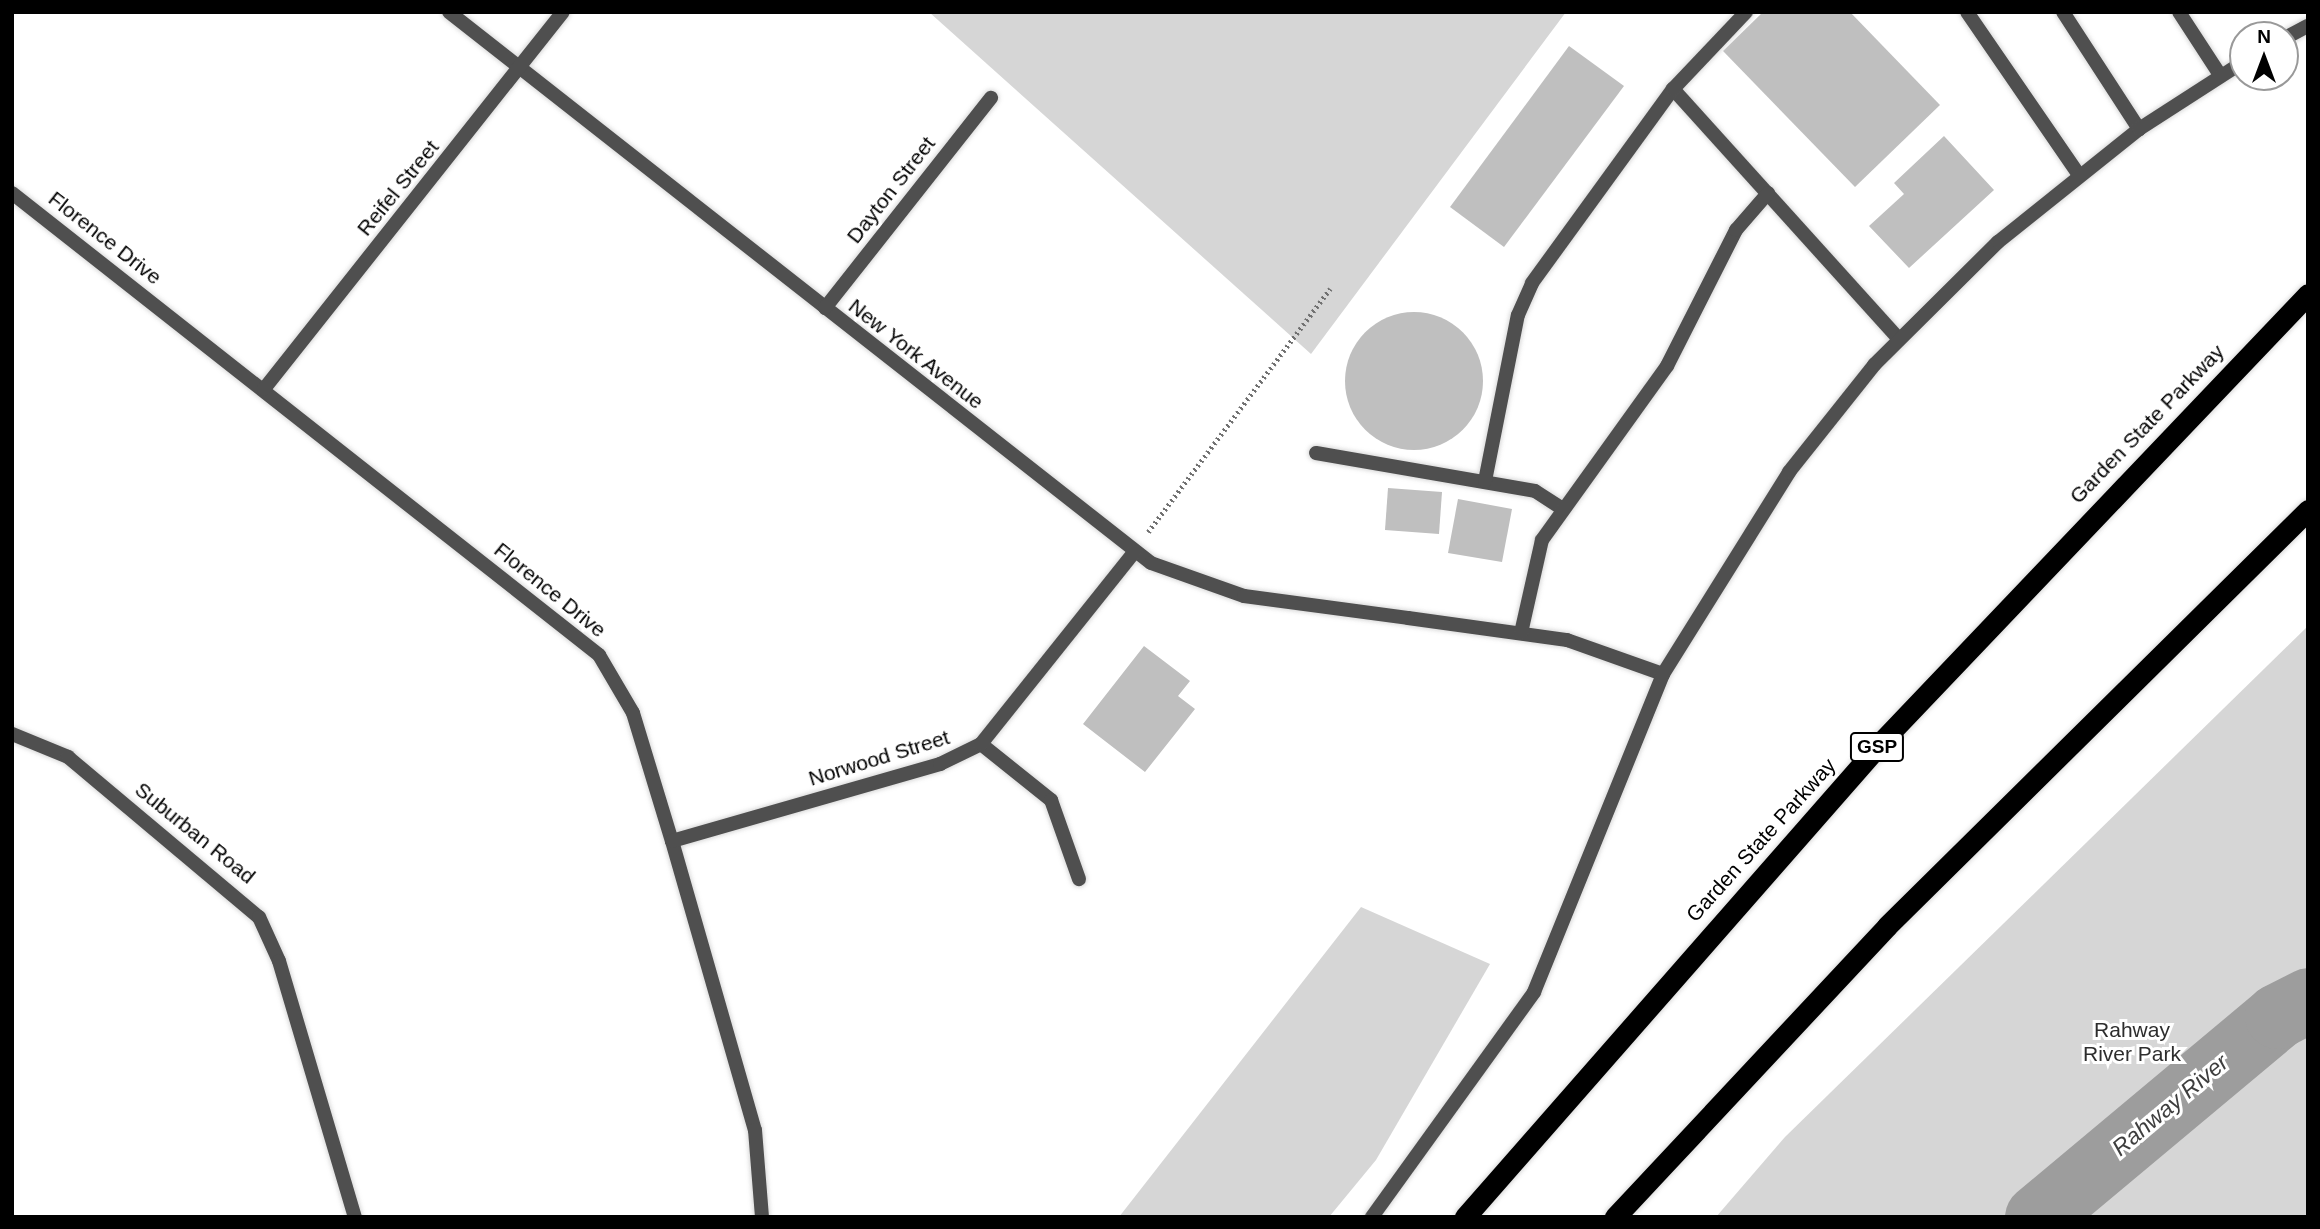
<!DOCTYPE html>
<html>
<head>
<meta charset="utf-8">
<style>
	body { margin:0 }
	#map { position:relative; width:2320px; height:1229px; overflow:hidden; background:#fff; font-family:Helvetica,sans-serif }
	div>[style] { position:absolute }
	.green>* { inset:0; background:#d6d6d6 }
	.river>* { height:65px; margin:-32.5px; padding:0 32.5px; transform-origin:32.5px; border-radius:32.5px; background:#9d9d9d }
	.building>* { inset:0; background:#bfbfbf }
	.round { border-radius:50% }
	.path>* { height:4.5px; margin-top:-2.25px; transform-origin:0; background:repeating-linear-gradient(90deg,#717171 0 2px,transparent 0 5.5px) }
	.roads { filter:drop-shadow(0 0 2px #dbdbdb) drop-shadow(0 0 2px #dbdbdb) }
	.service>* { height:14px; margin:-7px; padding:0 7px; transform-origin:7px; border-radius:7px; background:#4f4f4f }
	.minor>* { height:14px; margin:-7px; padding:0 7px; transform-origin:7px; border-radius:7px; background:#4f4f4f }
	.motorway>* { height:21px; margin:-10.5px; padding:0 10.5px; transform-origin:10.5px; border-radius:10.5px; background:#000 }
	span { translate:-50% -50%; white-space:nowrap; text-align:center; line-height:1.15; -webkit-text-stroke:6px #fff; paint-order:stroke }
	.shield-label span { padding:2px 5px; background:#fff; border:2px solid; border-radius:5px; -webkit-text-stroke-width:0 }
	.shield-label { font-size:19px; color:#000; font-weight:700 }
	.street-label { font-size:21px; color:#000 }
	.park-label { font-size:21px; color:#2d2d2d }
	.water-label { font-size:23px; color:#3e3e3e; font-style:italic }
	.frame { position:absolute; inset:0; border:14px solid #000; pointer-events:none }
	.north { position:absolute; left:2229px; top:21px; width:70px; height:70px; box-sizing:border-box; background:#fff; border:2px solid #999; border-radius:50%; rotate:0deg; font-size:19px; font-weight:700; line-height:28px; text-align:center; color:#000 }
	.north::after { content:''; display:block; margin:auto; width:24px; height:32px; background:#000; clip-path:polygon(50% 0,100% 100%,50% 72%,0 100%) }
</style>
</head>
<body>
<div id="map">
	<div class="green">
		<i style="clip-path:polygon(929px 12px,1566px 12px,1311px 354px)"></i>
		<i style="clip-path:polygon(2308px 626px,2308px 1217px,1716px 1217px,1785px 1137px)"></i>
		<i style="clip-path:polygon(1361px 907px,1490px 964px,1376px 1160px,1329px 1217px,1119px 1217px)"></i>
	</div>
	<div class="river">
		<i style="left:2037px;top:1217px;width:313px;rotate:-39.9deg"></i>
		<i style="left:2277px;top:1016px;width:35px;rotate:-27deg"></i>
	</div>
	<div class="building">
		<i style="clip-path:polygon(1763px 12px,1850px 12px,1940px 105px,1855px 187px,1723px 51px)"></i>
		<i style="clip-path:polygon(1569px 46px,1624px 86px,1504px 247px,1450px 207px)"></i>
		<i style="clip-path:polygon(1944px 136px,1994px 190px,1909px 268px,1869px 226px,1904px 194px,1894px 183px)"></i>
		<i class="round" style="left:1345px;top:312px;width:138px;height:138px"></i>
		<i style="clip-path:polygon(1388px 488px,1442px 492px,1439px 534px,1385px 530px)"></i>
		<i style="clip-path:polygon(1458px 499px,1512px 509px,1502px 562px,1448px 553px)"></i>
		<i style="clip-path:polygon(1144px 646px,1190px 681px,1178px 696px,1195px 709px,1145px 772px,1083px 724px)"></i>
	</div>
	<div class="path">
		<i style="left:1148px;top:532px;width:304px;rotate:-53.2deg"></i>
	</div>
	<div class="roads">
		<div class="service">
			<i style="left:1967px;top:12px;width:198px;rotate:55.5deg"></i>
			<i style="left:2063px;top:12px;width:140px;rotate:57deg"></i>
			<i style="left:2179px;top:12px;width:75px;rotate:56.9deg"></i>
			<i style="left:2285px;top:38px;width:26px;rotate:-28deg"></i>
			<i style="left:1673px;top:89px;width:336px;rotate:47.9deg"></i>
			<i style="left:1316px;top:453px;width:222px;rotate:9.8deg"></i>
			<i style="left:1535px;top:491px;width:33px;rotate:33deg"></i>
			<i style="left:1485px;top:481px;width:169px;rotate:-78.8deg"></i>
			<i style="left:1518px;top:315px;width:35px;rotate:-66deg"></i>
			<i style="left:1532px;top:283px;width:240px;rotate:-54deg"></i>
			<i style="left:1673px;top:89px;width:106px;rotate:-46.5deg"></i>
			<i style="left:1408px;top:618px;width:161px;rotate:7.9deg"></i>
			<i style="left:1567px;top:640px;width:102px;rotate:19.5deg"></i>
			<i style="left:1521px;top:633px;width:95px;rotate:-77.3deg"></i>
			<i style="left:1542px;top:540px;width:214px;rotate:-54.3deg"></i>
			<i style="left:1667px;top:366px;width:153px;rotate:-63.1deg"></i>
			<i style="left:1736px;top:230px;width:49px;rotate:-49.1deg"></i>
			<i style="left:1372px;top:1217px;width:277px;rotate:-54.2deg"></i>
			<i style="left:1534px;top:992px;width:343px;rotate:-67.9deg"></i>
			<i style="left:1663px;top:674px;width:238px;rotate:-58deg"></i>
			<i style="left:1789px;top:472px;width:137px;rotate:-51.5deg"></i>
			<i style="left:1874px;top:365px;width:175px;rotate:-44.8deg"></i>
			<i style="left:1998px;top:242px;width:181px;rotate:-38.7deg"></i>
			<i style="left:2139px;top:129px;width:124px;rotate:-32.8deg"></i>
		</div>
		<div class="minor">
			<i style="left:449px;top:12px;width:892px;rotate:38.13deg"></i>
			<i style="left:1151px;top:563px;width:99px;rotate:19.5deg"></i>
			<i style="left:1244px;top:596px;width:165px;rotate:7.6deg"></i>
			<i style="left:12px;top:193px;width:747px;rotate:38.2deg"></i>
			<i style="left:599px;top:655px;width:67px;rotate:59.6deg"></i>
			<i style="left:633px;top:713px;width:134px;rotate:73.1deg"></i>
			<i style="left:672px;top:841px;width:301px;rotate:74deg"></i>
			<i style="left:755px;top:1130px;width:87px;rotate:85.4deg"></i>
			<i style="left:825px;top:308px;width:268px;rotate:-51.7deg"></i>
			<i style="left:264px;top:389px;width:481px;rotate:-51.6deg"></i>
			<i style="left:12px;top:734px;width:61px;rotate:22.3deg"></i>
			<i style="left:68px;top:757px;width:249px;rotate:40deg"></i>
			<i style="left:259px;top:917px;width:48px;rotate:65.6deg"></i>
			<i style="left:279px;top:961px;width:267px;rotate:73.5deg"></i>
			<i style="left:981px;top:744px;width:90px;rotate:38.7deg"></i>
			<i style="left:1051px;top:800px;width:84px;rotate:70.5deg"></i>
			<i style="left:672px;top:841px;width:279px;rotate:-16deg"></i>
			<i style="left:940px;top:764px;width:46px;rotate:-26deg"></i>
			<i style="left:981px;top:744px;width:246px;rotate:-51.4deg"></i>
		</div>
		<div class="motorway">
			<i style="left:1465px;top:1217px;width:637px;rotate:-48.75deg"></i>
			<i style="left:1885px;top:738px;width:613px;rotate:-46.39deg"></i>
			<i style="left:1615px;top:1217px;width:398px;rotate:-46.9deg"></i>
			<i style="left:1887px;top:926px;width:592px;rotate:-44.66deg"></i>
		</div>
	</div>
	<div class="shield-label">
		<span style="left:1877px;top:747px">GSP</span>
	</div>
	<div class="street-label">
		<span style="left:398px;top:188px;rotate:-51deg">Reifel Street</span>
		<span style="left:891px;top:190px;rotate:-52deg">Dayton Street</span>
		<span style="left:105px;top:238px;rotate:38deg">Florence Drive</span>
		<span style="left:916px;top:354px;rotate:38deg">New York Avenue</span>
		<span style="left:2147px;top:424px;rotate:-46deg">Garden State Parkway</span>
		<span style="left:550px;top:590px;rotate:39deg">Florence Drive</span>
		<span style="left:879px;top:758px;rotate:-17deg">Norwood Street</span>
		<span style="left:195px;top:833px;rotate:39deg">Suburban Road</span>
		<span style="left:1761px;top:840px;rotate:-48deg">Garden State Parkway</span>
	</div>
	<div class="park-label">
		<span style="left:2132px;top:1042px">Rahway<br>River Park</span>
	</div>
	<div class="water-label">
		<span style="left:2170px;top:1105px;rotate:-40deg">Rahway River</span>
	</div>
	<div class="frame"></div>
	<div class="north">N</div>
</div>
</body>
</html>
